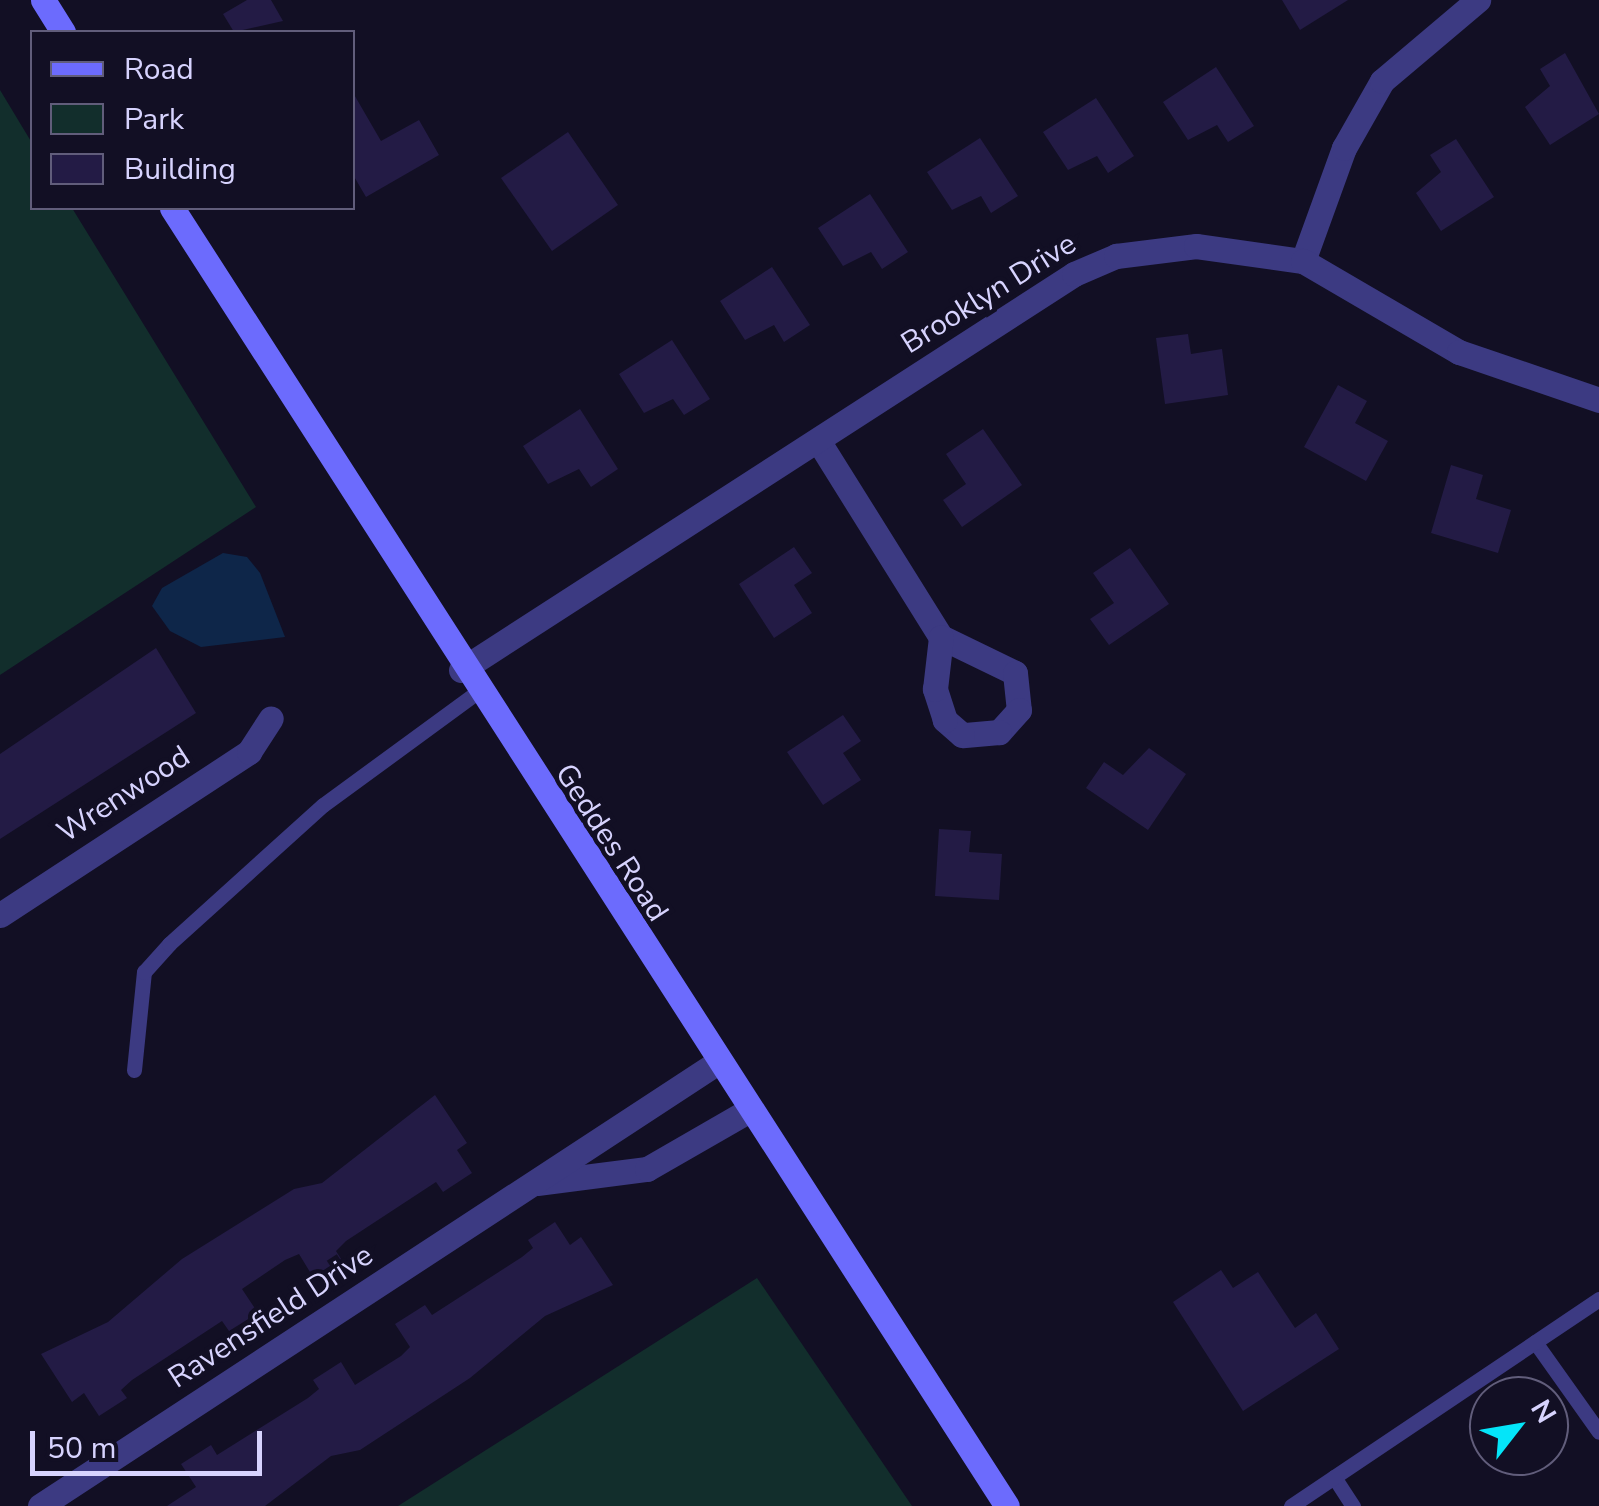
<!DOCTYPE html>
<html>
<head>
<meta charset="utf-8">
<style>
	body { margin:0 }
	#map { position:relative; width:1599px; height:1506px; overflow:hidden; background:#120f24; font-family:"Nunito Sans",sans-serif }
	div>[style] { position:absolute }
	.green>* { inset:0; background:#122e2c }
	.water>* { inset:0; background:#0e2649 }
	.building>* { inset:0; background:#231b45 }
	.service>* { height:15px; margin:-7.5px; padding:0 7.5px; transform-origin:7.5px; border-radius:7.5px; background:#3c3a82 }
	.minor>* { height:25px; margin:-12.5px; padding:0 12.5px; transform-origin:12.5px; border-radius:12.5px; background:#3c3a82 }
	.secondary>* { height:25px; margin:-12.5px; padding:0 12.5px; transform-origin:12.5px; border-radius:12.5px; background:#6c6bfd }
	span { translate:-50% -50%; white-space:nowrap; text-align:center; line-height:1.15; -webkit-text-stroke:9px #120f24; paint-order:stroke }
	.street-label { font-size:30px; color:#d7d3fe }
	.legend { position:absolute; left:30px; top:30px; width:325px; height:180px; box-sizing:border-box; background:#120f24; border:2px solid #615d7b; margin:0; padding:12px 18px; list-style:none; font-size:30px; color:#d7d3fe }
	.legend li { display:flex; align-items:center; gap:20px; height:50px }
	.legend b { width:50px; border:2px solid #615d7b }
	.north { position:absolute; left:1469px; top:1376px; width:100px; height:100px; box-sizing:border-box; background:#120f24; border:2px solid #615d7b; border-radius:50%; rotate:59deg; font-size:28px; font-weight:700; line-height:40px; text-align:center; color:#d7d3fe }
	.north::after { content:''; display:block; margin:auto; width:35px; height:45px; background:#04e5f9; clip-path:polygon(50% 0,100% 100%,50% 72%,0 100%) }
	.scale { position:absolute; left:30px; top:1431px; width:232px; height:45px; box-sizing:border-box; border:5px solid #d7d3fe; border-top:0; padding-left:12px; font-size:30px; line-height:35px; white-space:nowrap; color:#d7d3fe; -webkit-text-stroke:8px #120f24; paint-order:stroke }
</style>
</head>
<body>
<div id="map">
	<div class="green">
		<i style="clip-path:polygon(0 90px,32px 143px,32px 208px,72px 208px,256px 507px,0 675px)"></i>
		<i style="clip-path:polygon(757px 1278px,912px 1506px,398px 1506px)"></i>
	</div>
	<div class="water">
		<i style="clip-path:polygon(223px 553px,247px 557px,260px 573px,285px 637px,201px 647px,170px 631px,152px 606px,162px 588px)"></i>
	</div>
	<div class="building">
		<i style="clip-path:polygon(247px 0,271px 0,283px 21px,234px 32px,223px 14px)"></i>
		<i style="clip-path:polygon(1282px 0,1348px 0,1300px 30px)"></i>
		<i style="clip-path:polygon(1565px 53px,1599px 114px,1550px 145px,1525px 107px,1550px 86px,1540px 69px)"></i>
		<i style="clip-path:polygon(1216px 67px,1254px 126px,1228px 142px,1217px 125px,1188px 140px,1163px 102px)"></i>
		<i style="clip-path:polygon(352px 91px,381px 141px,419px 120px,439px 155px,366px 197px,352px 173px)"></i>
		<i style="clip-path:polygon(1096px 98px,1134px 156px,1108px 173px,1097px 156px,1068px 170px,1043px 132px)"></i>
		<i style="clip-path:polygon(568px 132px,618px 205px,552px 251px,501px 178px)"></i>
		<i style="clip-path:polygon(980px 138px,1018px 196px,991px 213px,981px 196px,952px 210px,927px 172px)"></i>
		<i style="clip-path:polygon(1456px 139px,1494px 197px,1441px 231px,1416px 193px,1441px 172px,1430px 155px)"></i>
		<i style="clip-path:polygon(870px 194px,908px 252px,882px 269px,871px 252px,843px 266px,818px 228px)"></i>
		<i style="clip-path:polygon(772px 267px,810px 325px,784px 342px,774px 325px,745px 340px,720px 301px)"></i>
		<i style="clip-path:polygon(1188px 334px,1191px 354px,1222px 349px,1228px 395px,1165px 404px,1156px 338px)"></i>
		<i style="clip-path:polygon(672px 340px,710px 399px,684px 415px,673px 399px,644px 413px,619px 374px)"></i>
		<i style="clip-path:polygon(1338px 385px,1367px 401px,1355px 423px,1388px 441px,1366px 481px,1304px 447px)"></i>
		<i style="clip-path:polygon(580px 409px,618px 469px,591px 487px,579px 469px,548px 484px,523px 446px)"></i>
		<i style="clip-path:polygon(983px 429px,1022px 485px,962px 527px,943px 500px,966px 484px,946px 454px)"></i>
		<i style="clip-path:polygon(1451px 465px,1483px 475px,1476px 499px,1511px 510px,1498px 553px,1431px 533px)"></i>
		<i style="clip-path:polygon(794px 547px,812px 573px,794px 585px,812px 613px,774px 638px,739px 584px)"></i>
		<i style="clip-path:polygon(1130px 548px,1169px 604px,1109px 645px,1090px 619px,1114px 603px,1093px 573px)"></i>
		<i style="clip-path:polygon(156px 648px,196px 713px,0 839px,0 754px)"></i>
		<i style="clip-path:polygon(843px 715px,861px 741px,843px 753px,861px 780px,823px 805px,787px 752px)"></i>
		<i style="clip-path:polygon(1149px 748px,1186px 774px,1148px 830px,1086px 788px,1104px 762px,1123px 775px)"></i>
		<i style="clip-path:polygon(939px 829px,971px 831px,969px 852px,1002px 854px,999px 900px,935px 896px)"></i>
		<i style="clip-path:polygon(435px 1095px,467px 1143px,457px 1150px,472px 1173px,443px 1192px,436px 1182px,346px 1241px,336px 1251px,341px 1259px,313px 1277px,299px 1254px,285px 1260px,242px 1289px,258px 1313px,229px 1331px,222px 1321px,132px 1380px,121px 1390px,127px 1398px,99px 1416px,84px 1393px,72px 1402px,41px 1354px,108px 1322px,182px 1259px,294px 1189px,322px 1183px)"></i>
		<i style="clip-path:polygon(555px 1222px,570px 1245px,581px 1237px,613px 1285px,545px 1316px,470px 1378px,360px 1450px,331px 1456px,265px 1506px,167px 1506px,196px 1487px,181px 1464px,211px 1445px,217px 1455px,308px 1398px,319px 1389px,313px 1380px,341px 1362px,355px 1385px,401px 1356px,410px 1347px,395px 1324px,425px 1305px,432px 1315px,522px 1257px,533px 1248px,528px 1240px)"></i>
		<i style="clip-path:polygon(1221px 1270px,1233px 1288px,1258px 1272px,1295px 1328px,1316px 1313px,1339px 1349px,1243px 1411px,1173px 1302px)"></i>
	</div>
	<div class="service">
		<i style="left:134px;top:1070px;width:99px;rotate:-84.2deg"></i>
		<i style="left:144px;top:972px;width:38px;rotate:-48deg"></i>
		<i style="left:169px;top:944px;width:207px;rotate:-42.1deg"></i>
		<i style="left:323px;top:805px;width:190px;rotate:-36.2deg"></i>
		<i style="left:1535px;top:1342px;width:110px;rotate:54.6deg"></i>
		<i style="left:1334px;top:1477px;width:35px;rotate:57deg"></i>
		<i style="left:1291px;top:1506px;width:371px;rotate:-33.9deg"></i>
	</div>
	<div class="minor">
		<i style="left:1303px;top:261px;width:120px;rotate:-70.1deg"></i>
		<i style="left:1344px;top:148px;width:77px;rotate:-60.4deg"></i>
		<i style="left:1382px;top:81px;width:126px;rotate:-40.2deg"></i>
		<i style="left:819px;top:442px;width:230px;rotate:58deg"></i>
		<i style="left:941px;top:637px;width:82px;rotate:25.9deg"></i>
		<i style="left:1015px;top:673px;width:37px;rotate:84deg"></i>
		<i style="left:1019px;top:710px;width:30px;rotate:132deg"></i>
		<i style="left:999px;top:732px;width:37px;rotate:175deg"></i>
		<i style="left:962px;top:735px;width:23px;rotate:-139deg"></i>
		<i style="left:945px;top:720px;width:33px;rotate:-108deg"></i>
		<i style="left:935px;top:689px;width:52px;rotate:-83.4deg"></i>
		<i style="left:461px;top:670px;width:730px;rotate:-32.86deg"></i>
		<i style="left:1074px;top:274px;width:46px;rotate:-23.2deg"></i>
		<i style="left:1116px;top:256px;width:81px;rotate:-7.1deg"></i>
		<i style="left:1196px;top:246px;width:108px;rotate:8deg"></i>
		<i style="left:1303px;top:261px;width:181px;rotate:30.3deg"></i>
		<i style="left:1459px;top:352px;width:148px;rotate:18.9deg"></i>
		<i style="left:0;top:915px;width:298px;rotate:-33.2deg"></i>
		<i style="left:249px;top:752px;width:40px;rotate:-57.1deg"></i>
		<i style="left:537px;top:1183px;width:111px;rotate:-7.3deg"></i>
		<i style="left:647px;top:1169px;width:114px;rotate:-29.9deg"></i>
		<i style="left:40px;top:1506px;width:807px;rotate:-33.22deg"></i>
	</div>
	<div class="secondary">
		<i style="left:43px;top:0;width:38px;rotate:58deg"></i>
		<i style="left:172px;top:208px;width:1543px;rotate:57.25deg"></i>
	</div>
	<div class="street-label">
		<span style="left:989px;top:294px;rotate:-32deg">Brooklyn Drive</span>
		<span style="left:124px;top:795px;rotate:-33deg">Wrenwood</span>
		<span style="left:611px;top:843px;rotate:57deg">Geddes Road</span>
		<span style="left:271px;top:1317px;rotate:-33deg">Ravensfield Drive</span>
	</div>
	<ul class="legend">
	<li><b style="height:12px;background:#6c6bfd"></b>Road</li>
	<li><b style="height:28px;background:#122e2c"></b>Park</li>
	<li><b style="height:28px;background:#231b45"></b>Building</li>
	</ul>
	<div class="north">N</div>
	<div class="scale">50 m</div>
</div>
</body>
</html>
